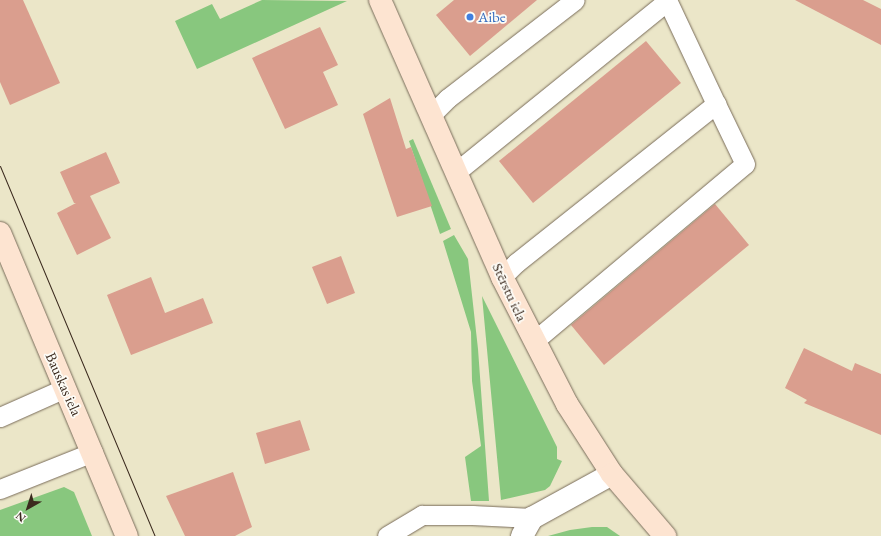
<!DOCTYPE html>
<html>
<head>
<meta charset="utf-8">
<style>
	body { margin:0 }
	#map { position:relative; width:881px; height:536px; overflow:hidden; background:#ebe6c8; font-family:"EB Garamond",serif }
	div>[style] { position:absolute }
	.green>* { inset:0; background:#88c77e }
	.building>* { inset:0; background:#da9e8e }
	.roads { filter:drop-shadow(0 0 1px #796c5a) drop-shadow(0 0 1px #796c5a) }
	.lane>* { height:19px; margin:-9.5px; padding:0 9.5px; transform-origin:9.5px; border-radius:9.5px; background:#fff }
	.street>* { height:22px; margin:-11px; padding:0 11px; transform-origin:11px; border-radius:11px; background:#fff }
	.secondary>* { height:22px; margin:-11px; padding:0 11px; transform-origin:11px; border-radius:11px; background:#fde4d1 }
	.tram>* { height:1px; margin:-0.5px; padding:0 0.5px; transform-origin:0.5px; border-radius:0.5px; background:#3b2a1e }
	.dots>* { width:11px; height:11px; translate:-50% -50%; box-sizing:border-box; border:2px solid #fdfcf7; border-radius:50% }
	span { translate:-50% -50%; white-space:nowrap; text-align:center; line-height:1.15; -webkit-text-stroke:3.5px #fdfcf7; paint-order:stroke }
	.shop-label { font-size:15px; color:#366cbe }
	.left { translate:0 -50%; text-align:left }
	.street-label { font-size:15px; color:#3b2a1e }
	.north { position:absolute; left:8px; top:488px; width:40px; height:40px; -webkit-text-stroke:3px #fdfcf7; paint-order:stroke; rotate:219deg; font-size:11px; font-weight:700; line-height:16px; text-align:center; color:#3b2a1e }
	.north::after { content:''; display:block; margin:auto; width:14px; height:18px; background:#3b2a1e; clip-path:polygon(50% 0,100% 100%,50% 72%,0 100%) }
</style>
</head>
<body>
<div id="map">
	<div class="green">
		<i style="clip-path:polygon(262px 0,347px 1px,197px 69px,175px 21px,212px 4px,220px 19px)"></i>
		<i style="clip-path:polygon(413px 139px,451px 229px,440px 234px,409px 141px)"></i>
		<i style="clip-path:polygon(454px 235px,468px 259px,478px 349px,489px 501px,471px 501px,465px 457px,481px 446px,472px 381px,471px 332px,443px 241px)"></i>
		<i style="clip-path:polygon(482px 296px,557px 447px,557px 459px,562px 461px,550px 486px,545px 490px,501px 500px)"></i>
		<i style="clip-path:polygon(64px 487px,74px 492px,92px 536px,0 536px,0 510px)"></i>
		<i style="clip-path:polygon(592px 527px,607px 527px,620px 536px,548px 536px,570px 530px)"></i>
	</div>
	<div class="building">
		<i style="clip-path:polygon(0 0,23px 0,60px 83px,10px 105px,0 82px)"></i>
		<i style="clip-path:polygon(454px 0,537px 0,470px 56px,436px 15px)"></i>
		<i style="clip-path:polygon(795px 0,863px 0,881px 9px,881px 45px)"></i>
		<i style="clip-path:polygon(320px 27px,338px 65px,323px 72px,338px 105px,285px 129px,252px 58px)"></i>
		<i style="clip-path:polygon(646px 41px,681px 83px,533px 203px,499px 161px)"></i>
		<i style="clip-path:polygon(390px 98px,406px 149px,411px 147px,432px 206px,397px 217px,363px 114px)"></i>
		<i style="clip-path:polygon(106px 152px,120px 183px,90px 196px,111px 238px,77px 255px,57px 213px,76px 203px,74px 203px,60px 172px)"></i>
		<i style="clip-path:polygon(715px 204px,749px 245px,604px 365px,571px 325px)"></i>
		<i style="clip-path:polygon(341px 256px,355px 293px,327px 304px,312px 267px)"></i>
		<i style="clip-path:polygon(151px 277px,165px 313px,203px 298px,213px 323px,131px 355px,107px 295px)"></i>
		<i style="clip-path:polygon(804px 348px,852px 371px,855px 363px,881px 374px,881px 435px,804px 403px,807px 400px,785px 388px)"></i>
		<i style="clip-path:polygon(300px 420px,310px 450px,265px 464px,256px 433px)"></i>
		<i style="clip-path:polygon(233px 472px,252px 527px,235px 536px,185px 536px,166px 496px)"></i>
	</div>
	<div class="roads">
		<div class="lane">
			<i style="left:430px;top:116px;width:25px;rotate:-45deg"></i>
			<i style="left:448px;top:98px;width:160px;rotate:-37.7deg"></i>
			<i style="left:456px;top:172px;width:272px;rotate:-39deg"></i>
			<i style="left:502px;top:277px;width:20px;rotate:-45deg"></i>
			<i style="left:516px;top:263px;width:256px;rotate:-38.5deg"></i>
			<i style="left:716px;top:104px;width:115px;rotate:-115.2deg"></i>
			<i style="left:534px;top:341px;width:275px;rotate:-40deg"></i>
			<i style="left:745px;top:164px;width:67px;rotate:-115.8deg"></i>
			<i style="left:0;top:417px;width:71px;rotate:-24deg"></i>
			<i style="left:0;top:489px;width:100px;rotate:-21.7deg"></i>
			<i style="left:387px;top:536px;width:41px;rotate:-31deg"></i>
			<i style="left:422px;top:515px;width:50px"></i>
			<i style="left:472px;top:515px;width:60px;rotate:2.9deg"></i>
		</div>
		<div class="street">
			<i style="left:522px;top:536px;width:21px;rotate:-61deg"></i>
			<i style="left:532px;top:518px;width:91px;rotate:-28.8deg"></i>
		</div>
		<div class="secondary">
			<i style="left:380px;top:0;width:303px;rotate:66.2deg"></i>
			<i style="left:502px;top:277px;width:143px;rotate:62.9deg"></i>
			<i style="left:567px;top:404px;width:83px;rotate:57.3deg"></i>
			<i style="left:612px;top:474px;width:82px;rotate:49.5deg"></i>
			<i style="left:0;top:233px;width:329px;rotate:67.3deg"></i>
		</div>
	</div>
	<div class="tram">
		<i style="left:0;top:166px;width:401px;rotate:67.3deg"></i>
	</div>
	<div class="dots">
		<i style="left:470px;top:17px;background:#3f7fe0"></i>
	</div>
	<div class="shop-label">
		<span class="left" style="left:478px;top:17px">Aibe</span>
	</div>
	<div class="street-label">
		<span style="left:510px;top:292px;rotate:65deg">Stērstu iela</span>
		<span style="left:64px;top:384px;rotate:66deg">Bauskas iela</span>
	</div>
	<div class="north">N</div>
</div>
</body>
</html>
